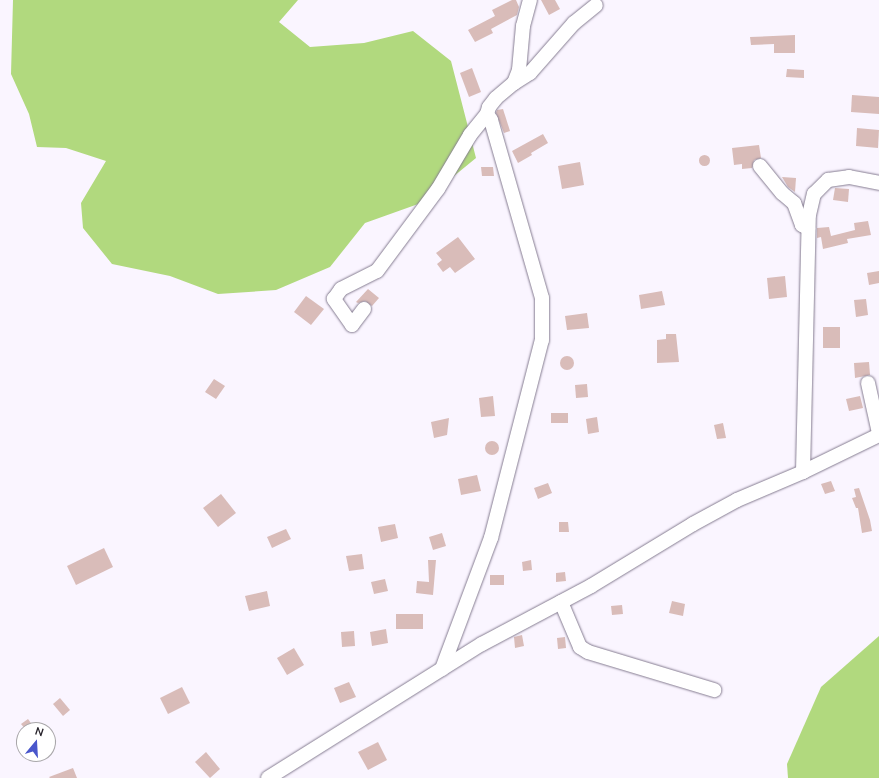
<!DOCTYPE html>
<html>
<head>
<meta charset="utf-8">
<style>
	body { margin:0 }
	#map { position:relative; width:879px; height:778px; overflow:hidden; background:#faf5ff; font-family:Mulish,sans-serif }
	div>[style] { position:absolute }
	.forest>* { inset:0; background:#b1d97e }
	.building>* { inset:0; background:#d9bcb9 }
	.round { border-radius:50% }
	.roads { filter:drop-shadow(0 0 1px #857c91) drop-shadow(0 0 1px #857c91) }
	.minor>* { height:14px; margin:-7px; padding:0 7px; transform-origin:7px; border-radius:7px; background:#fff }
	span { translate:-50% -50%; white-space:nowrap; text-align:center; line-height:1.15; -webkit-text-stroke:3px #fff; paint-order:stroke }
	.north { position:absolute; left:16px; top:722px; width:40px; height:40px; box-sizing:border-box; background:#fff; border:1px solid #a9a7aa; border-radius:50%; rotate:18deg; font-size:11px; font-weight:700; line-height:16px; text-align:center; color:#27232b }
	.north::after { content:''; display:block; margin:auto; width:14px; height:18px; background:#4956cb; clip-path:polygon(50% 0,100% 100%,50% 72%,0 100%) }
</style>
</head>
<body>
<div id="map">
	<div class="forest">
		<i style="clip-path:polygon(13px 0,298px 0,279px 22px,310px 47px,364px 43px,413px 31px,451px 61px,476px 158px,421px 203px,365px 223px,330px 267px,276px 290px,218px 294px,170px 276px,112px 264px,83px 228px,81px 203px,106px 161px,66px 148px,37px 147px,29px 114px,11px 74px)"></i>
		<i style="clip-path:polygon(879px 636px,879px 778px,788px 778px,787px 764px,821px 687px)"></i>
	</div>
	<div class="building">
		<i style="clip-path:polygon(512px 0,516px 0,519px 7px,517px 15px,491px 29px,493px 33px,475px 42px,468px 30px,495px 16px,492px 10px)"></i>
		<i style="clip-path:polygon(541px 0,555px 0,560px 9px,549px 15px)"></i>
		<i style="clip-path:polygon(795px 35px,795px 53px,774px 53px,774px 44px,751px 45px,750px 37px)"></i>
		<i style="clip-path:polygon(472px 68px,481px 92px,469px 97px,460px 73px)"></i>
		<i style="clip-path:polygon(787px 69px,804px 70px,804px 78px,786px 77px)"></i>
		<i style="clip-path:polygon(852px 95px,879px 97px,879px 114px,851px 112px)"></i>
		<i style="clip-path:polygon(503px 109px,510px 131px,504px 133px,496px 113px,497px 110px)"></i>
		<i style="clip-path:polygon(857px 128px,879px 130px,878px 148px,856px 146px)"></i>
		<i style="clip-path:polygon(543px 134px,548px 143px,531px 153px,532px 155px,518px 163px,512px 151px)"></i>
		<i style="clip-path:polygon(759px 145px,761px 158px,754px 160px,752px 168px,742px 169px,742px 164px,734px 165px,732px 148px)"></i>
		<i class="round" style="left:698.5px;top:154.5px;width:11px;height:11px"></i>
		<i style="clip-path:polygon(580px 162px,584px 185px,562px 189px,558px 166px)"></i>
		<i style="clip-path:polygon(481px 167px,493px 167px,494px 176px,482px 176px)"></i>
		<i style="clip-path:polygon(782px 177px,796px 178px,795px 192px,788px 187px)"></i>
		<i style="clip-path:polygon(835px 188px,849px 189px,848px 202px,833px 200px)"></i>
		<i style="clip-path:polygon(868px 221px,871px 235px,847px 239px,848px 243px,823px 249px,821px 237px,817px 238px,817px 228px,829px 227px,831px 236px,855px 230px,854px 223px)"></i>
		<i style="clip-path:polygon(458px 237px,475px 259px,455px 273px,450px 267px,443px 272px,437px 264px,442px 260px,436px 253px)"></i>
		<i style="clip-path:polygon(879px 271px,879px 283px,869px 285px,867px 273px)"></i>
		<i style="clip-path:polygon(785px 276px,787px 297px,769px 299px,767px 278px)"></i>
		<i style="clip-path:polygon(368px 289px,379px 298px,372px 306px,365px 301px,358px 303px,356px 302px)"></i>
		<i style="clip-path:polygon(662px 291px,665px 305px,641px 309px,639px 295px)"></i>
		<i style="clip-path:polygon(306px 296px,324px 309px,311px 325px,294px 312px)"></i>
		<i style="clip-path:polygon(866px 299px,868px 315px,856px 317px,854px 300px)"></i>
		<i style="clip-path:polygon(587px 313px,589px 328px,567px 330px,565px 316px)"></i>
		<i style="clip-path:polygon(823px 327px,840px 327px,840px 348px,823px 348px)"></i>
		<i style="clip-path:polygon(666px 334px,676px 334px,679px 362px,657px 363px,657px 340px,666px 339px)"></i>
		<i class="round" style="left:560px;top:356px;width:14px;height:14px"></i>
		<i style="clip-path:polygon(869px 362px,870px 375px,855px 378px,854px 363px)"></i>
		<i style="clip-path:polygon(214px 379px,225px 386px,216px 399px,205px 392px)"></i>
		<i style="clip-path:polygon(587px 384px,588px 397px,576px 398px,575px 385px)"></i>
		<i style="clip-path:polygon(493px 396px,495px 416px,481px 417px,479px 398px)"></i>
		<i style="clip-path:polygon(860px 396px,863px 408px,849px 411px,846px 399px)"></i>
		<i style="clip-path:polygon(551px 413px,568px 413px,568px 423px,551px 423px)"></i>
		<i style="clip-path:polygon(597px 417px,599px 432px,588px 434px,586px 419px)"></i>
		<i style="clip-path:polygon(449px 418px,447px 435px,434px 438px,431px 422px)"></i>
		<i style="clip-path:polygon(723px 423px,726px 438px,717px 439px,714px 425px)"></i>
		<i class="round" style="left:485px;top:441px;width:14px;height:14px"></i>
		<i style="clip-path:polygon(477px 475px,481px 491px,461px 495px,458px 479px)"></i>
		<i style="clip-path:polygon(831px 481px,835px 491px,825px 494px,821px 484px)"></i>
		<i style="clip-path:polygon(548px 483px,552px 493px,538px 499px,534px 488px)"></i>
		<i style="clip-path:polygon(859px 488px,870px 520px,872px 531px,862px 533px,858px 508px,856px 508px,852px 498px,856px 497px,854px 489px)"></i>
		<i style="clip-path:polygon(221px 494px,236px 513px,218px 527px,203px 508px)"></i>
		<i style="clip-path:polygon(559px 522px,568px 522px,569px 532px,559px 532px)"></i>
		<i style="clip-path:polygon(395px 524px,398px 538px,381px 542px,378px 527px)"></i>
		<i style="clip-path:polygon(286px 529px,291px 539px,272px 548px,267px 537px)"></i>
		<i style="clip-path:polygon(442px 533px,446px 546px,433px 550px,429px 537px)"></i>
		<i style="clip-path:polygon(104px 548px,113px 567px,76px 585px,67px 566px)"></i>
		<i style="clip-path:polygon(362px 554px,364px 569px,349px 571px,346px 556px)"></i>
		<i style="clip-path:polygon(428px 560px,436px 560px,433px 595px,416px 593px,417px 581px,429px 582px)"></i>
		<i style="clip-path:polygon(531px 560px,532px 570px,523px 571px,522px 562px)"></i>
		<i style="clip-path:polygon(565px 572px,566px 581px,556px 582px,556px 573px)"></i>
		<i style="clip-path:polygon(490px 575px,504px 575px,504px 585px,490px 585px)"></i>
		<i style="clip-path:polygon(385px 579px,388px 591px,374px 594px,371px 582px)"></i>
		<i style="clip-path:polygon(267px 591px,270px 606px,249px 611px,245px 596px)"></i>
		<i style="clip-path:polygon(672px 601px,685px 604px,683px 616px,669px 613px)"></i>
		<i style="clip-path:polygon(622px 605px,623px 614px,612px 615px,611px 606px)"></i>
		<i style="clip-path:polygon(396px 614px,423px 614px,423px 629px,396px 629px)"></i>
		<i style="clip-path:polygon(386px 629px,388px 643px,372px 646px,370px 632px)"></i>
		<i style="clip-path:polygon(354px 631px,355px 646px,342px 647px,341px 632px)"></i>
		<i style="clip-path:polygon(522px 635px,524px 646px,515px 648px,514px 637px)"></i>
		<i style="clip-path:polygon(565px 637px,566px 648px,558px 649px,557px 638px)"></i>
		<i style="clip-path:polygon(294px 648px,304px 665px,287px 675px,277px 658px)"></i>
		<i style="clip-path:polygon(349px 682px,356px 697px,340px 703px,334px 688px)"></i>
		<i style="clip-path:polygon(182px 687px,190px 703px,168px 714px,160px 698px)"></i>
		<i style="clip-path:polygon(60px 698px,70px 710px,63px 716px,53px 704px)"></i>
		<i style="clip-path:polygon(28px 719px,36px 730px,26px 730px,21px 724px)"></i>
		<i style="clip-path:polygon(378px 742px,387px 760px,368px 770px,358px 752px)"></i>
		<i style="clip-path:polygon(206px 752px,220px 769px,210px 778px,195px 762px)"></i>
		<i style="clip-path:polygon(73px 768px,77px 778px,50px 778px,49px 777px)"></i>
	</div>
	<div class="roads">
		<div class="minor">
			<i style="left:514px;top:83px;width:19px;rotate:-32deg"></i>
			<i style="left:530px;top:73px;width:67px;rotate:-48.7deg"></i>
			<i style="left:574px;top:23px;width:28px;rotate:-39deg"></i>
			<i style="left:760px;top:166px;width:35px;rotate:51deg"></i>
			<i style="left:782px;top:193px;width:16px;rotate:40deg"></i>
			<i style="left:794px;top:203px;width:23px;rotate:70deg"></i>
			<i style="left:802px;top:225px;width:7px;rotate:27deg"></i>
			<i style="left:364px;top:309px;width:20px;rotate:127deg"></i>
			<i style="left:352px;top:325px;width:32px;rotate:-125deg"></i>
			<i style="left:334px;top:299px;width:12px;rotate:-55deg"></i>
			<i style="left:341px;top:289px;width:40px;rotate:-26.6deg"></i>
			<i style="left:377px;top:271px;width:102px;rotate:-53.4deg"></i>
			<i style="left:438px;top:189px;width:63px;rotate:-59.3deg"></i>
			<i style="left:470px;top:135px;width:27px;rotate:-51deg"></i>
			<i style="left:868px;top:383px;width:51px;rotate:77.6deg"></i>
			<i style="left:803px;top:472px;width:257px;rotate:-88.7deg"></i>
			<i style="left:809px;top:215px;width:22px;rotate:-77deg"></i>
			<i style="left:814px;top:194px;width:20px;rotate:-45deg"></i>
			<i style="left:828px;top:180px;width:21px;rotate:-8deg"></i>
			<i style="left:849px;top:177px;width:31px;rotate:11deg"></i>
			<i style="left:561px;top:602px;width:49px;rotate:67.1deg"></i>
			<i style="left:580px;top:647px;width:9px;rotate:32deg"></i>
			<i style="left:588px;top:652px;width:132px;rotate:16.8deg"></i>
			<i style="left:442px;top:669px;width:140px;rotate:-69.5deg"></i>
			<i style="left:491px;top:538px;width:204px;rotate:-75.6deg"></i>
			<i style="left:542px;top:340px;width:42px;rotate:-90deg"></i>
			<i style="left:542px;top:298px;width:185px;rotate:-106deg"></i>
			<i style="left:491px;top:120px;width:7px;rotate:-124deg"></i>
			<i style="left:487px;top:114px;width:7px;rotate:-74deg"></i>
			<i style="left:489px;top:107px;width:11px;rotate:-52deg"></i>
			<i style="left:496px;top:98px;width:23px;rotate:-40deg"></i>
			<i style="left:514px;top:83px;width:14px;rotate:-69deg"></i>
			<i style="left:519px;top:70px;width:44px;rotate:-84.8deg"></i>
			<i style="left:523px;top:26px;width:27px;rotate:-75deg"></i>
			<i style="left:268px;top:778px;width:252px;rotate:-32.1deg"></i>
			<i style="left:482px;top:644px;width:123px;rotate:-28deg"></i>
			<i style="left:591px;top:586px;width:119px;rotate:-31.3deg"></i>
			<i style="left:693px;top:524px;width:50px;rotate:-28.6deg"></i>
			<i style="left:737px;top:500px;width:72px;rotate:-23deg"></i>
			<i style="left:803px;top:472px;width:85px;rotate:-26deg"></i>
		</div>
	</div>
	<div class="north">N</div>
</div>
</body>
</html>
